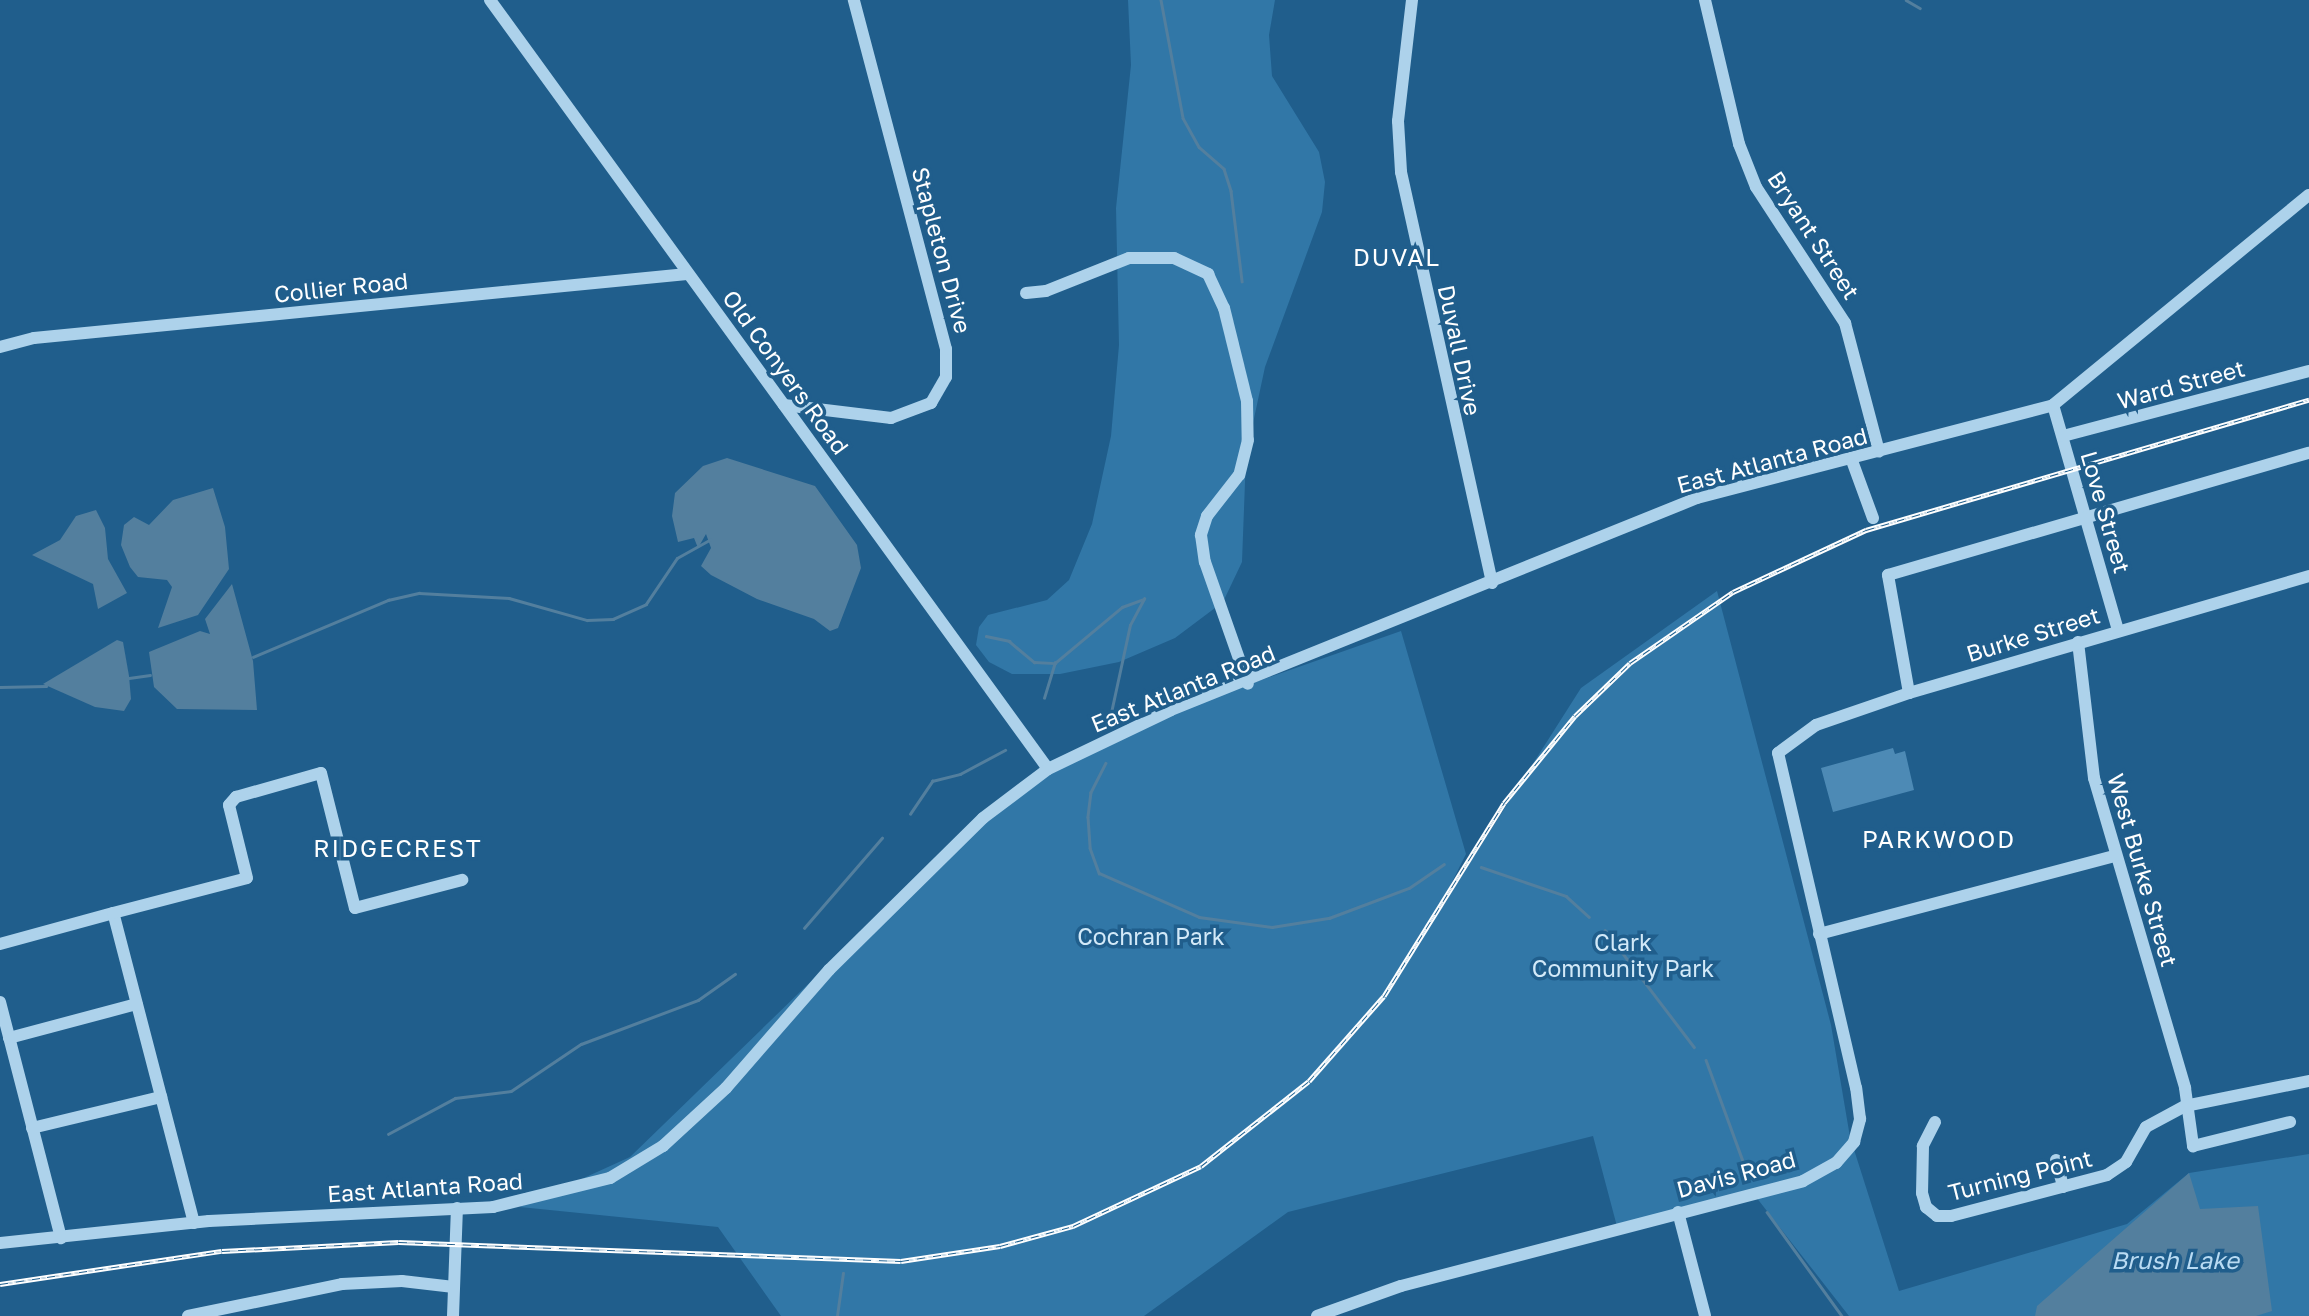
<!DOCTYPE html>
<html>
<head>
<meta charset="utf-8">
<style>
	body { margin:0 }
	#map { position:relative; width:2309px; height:1316px; overflow:hidden; background:#205e8c; font-family:"Golos Text",sans-serif }
	div>[style] { position:absolute }
	.green>* { inset:0; background:#3177a7 }
	.water>* { inset:0; background:#537f9e }
	.stream>* { height:2.5px; margin:-1.25px; padding:0 1.25px; transform-origin:1.25px; border-radius:1.25px; background:#537f9e }
	.building>* { inset:0; background:#4d8ab5 }
	.minor>* { height:12px; margin:-6px; padding:0 6px; transform-origin:6px; border-radius:6px; background:#add2eb }
	.rail>* { height:5px; margin-top:-2.5px; transform-origin:0; background:repeating-linear-gradient(90deg,#205e8c 0 8px,#fff 0 16px); box-sizing:border-box; border-block:2px solid #fff }
	span { translate:-50% -50%; white-space:nowrap; text-align:center; line-height:1.15; -webkit-text-stroke:7px #205e8c; paint-order:stroke }
	.street-label { font-size:23px; color:#fff }
	.park-label { font-size:23px; color:#d2e9f8 }
	.neighbourhood-label { font-size:24px; color:#fff; letter-spacing:2px }
	.water-label { font-size:24px; color:#b9dbf3; font-style:italic }
</style>
</head>
<body>
<div id="map">
	<div class="green">
		<i style="clip-path:polygon(1128px 0,1275px 0,1269px 35px,1272px 76px,1319px 152px,1325px 182px,1322px 212px,1265px 367px,1246px 456px,1242px 562px,1223px 602px,1175px 638px,1119px 662px,1060px 674px,1012px 674px,989px 662px,976px 645px,979px 627px,988px 615px,1047px 600px,1069px 580px,1092px 524px,1111px 436px,1119px 345px,1116px 208px,1131px 65px)"></i>
		<i style="clip-path:polygon(1717px 591px,1831px 1025px,1850px 1137px,1899px 1291px,2127px 1224px,2189px 1173px,2309px 1154px,2309px 1316px,1849px 1316px,1756px 1197px,1803px 1181px,1619px 1234px,1593px 1136px,1288px 1212px,1144px 1316px,781px 1316px,718px 1227px,520px 1207px,630px 1157px,972px 825px,1044px 764px,1144px 721px,1401px 631px,1466px 854px,1431px 924px,1581px 688px)"></i>
	</div>
	<div class="water">
		<i style="clip-path:polygon(727px 458px,815px 486px,857px 545px,861px 568px,838px 628px,830px 631px,814px 619px,757px 599px,711px 575px,701px 566px,711px 548px,706px 534px,698px 548px,694px 538px,678px 542px,672px 516px,675px 493px,703px 466px)"></i>
		<i style="clip-path:polygon(213px 488px,225px 527px,229px 569px,198px 615px,158px 628px,172px 587px,167px 580px,138px 577px,130px 567px,121px 545px,124px 525px,134px 517px,149px 525px,173px 500px)"></i>
		<i style="clip-path:polygon(96px 510px,105px 528px,108px 559px,127px 593px,98px 609px,93px 584px,32px 555px,60px 540px,76px 516px)"></i>
		<i style="clip-path:polygon(232px 584px,253px 661px,257px 710px,177px 709px,154px 687px,149px 652px,200px 631px,210px 634px,205px 619px)"></i>
		<i style="clip-path:polygon(117px 640px,123px 642px,129px 676px,131px 699px,124px 711px,95px 707px,43px 684px)"></i>
		<i style="clip-path:polygon(2189px 1173px,2200px 1209px,2258px 1206px,2272px 1311px,2256px 1316px,2035px 1316px,2037px 1306px)"></i>
	</div>
	<div class="stream">
		<i style="left:1161px;top:0;width:120px;rotate:79.4deg"></i>
		<i style="left:1183px;top:118px;width:33px;rotate:61deg"></i>
		<i style="left:1199px;top:147px;width:33px;rotate:41deg"></i>
		<i style="left:1224px;top:169px;width:23px;rotate:72deg"></i>
		<i style="left:1231px;top:191px;width:91px;rotate:83deg"></i>
		<i style="left:1906px;top:0;width:16px;rotate:30deg"></i>
		<i style="left:986px;top:636px;width:24px;rotate:12deg"></i>
		<i style="left:1009px;top:641px;width:33px;rotate:40deg"></i>
		<i style="left:1034px;top:662px;width:21px;rotate:3deg"></i>
		<i style="left:1055px;top:663px;width:87px;rotate:-39.9deg"></i>
		<i style="left:1122px;top:607px;width:23px;rotate:-20deg"></i>
		<i style="left:253px;top:657px;width:147px;rotate:-22.9deg"></i>
		<i style="left:388px;top:600px;width:32px;rotate:-13deg"></i>
		<i style="left:419px;top:593px;width:90px;rotate:3.2deg"></i>
		<i style="left:509px;top:598px;width:81px;rotate:15.8deg"></i>
		<i style="left:587px;top:620px;width:26px;rotate:-2deg"></i>
		<i style="left:613px;top:619px;width:36px;rotate:-24deg"></i>
		<i style="left:646px;top:604px;width:55px;rotate:-56deg"></i>
		<i style="left:677px;top:558px;width:38px;rotate:-29deg"></i>
		<i style="left:129px;top:678px;width:21px;rotate:-8deg"></i>
		<i style="left:0;top:687px;width:46px;rotate:-1.2deg"></i>
		<i style="left:1044px;top:698px;width:37px;rotate:-73deg"></i>
		<i style="left:1109px;top:722px;width:99px;rotate:-77.8deg"></i>
		<i style="left:1130px;top:625px;width:30px;rotate:-62deg"></i>
		<i style="left:1106px;top:763px;width:33px;rotate:117deg"></i>
		<i style="left:1091px;top:792px;width:25px;rotate:97deg"></i>
		<i style="left:1088px;top:817px;width:31px;rotate:86deg"></i>
		<i style="left:1090px;top:848px;width:27px;rotate:70deg"></i>
		<i style="left:1099px;top:873px;width:109px;rotate:23.7deg"></i>
		<i style="left:1199px;top:917px;width:74px;rotate:7.8deg"></i>
		<i style="left:1272px;top:927px;width:58px;rotate:-9deg"></i>
		<i style="left:1329px;top:918px;width:85px;rotate:-20.6deg"></i>
		<i style="left:1409px;top:888px;width:42px;rotate:-34.4deg"></i>
		<i style="left:910px;top:814px;width:40px;rotate:-56deg"></i>
		<i style="left:932px;top:781px;width:29px;rotate:-14deg"></i>
		<i style="left:960px;top:774px;width:51px;rotate:-28.1deg"></i>
		<i style="left:1481px;top:867px;width:90px;rotate:18.8deg"></i>
		<i style="left:1566px;top:896px;width:31px;rotate:42deg"></i>
		<i style="left:804px;top:928px;width:119px;rotate:-49.1deg"></i>
		<i style="left:1605px;top:930px;width:147px;rotate:52.7deg"></i>
		<i style="left:1706px;top:1060px;width:122px;rotate:69.9deg"></i>
		<i style="left:388px;top:1134px;width:76px;rotate:-28.2deg"></i>
		<i style="left:455px;top:1098px;width:56px;rotate:-7.1deg"></i>
		<i style="left:511px;top:1091px;width:84px;rotate:-33.9deg"></i>
		<i style="left:581px;top:1044px;width:125px;rotate:-20.6deg"></i>
		<i style="left:698px;top:1000px;width:45px;rotate:-35.1deg"></i>
		<i style="left:1767px;top:1212px;width:128px;rotate:54.2deg"></i>
		<i style="left:837px;top:1316px;width:43px;rotate:-82.1deg"></i>
	</div>
	<div class="building">
		<i style="clip-path:polygon(1893px 748px,1895px 754px,1905px 751px,1914px 790px,1833px 812px,1821px 768px)"></i>
	</div>
	<div class="minor">
		<i style="left:490px;top:0;width:950px;rotate:54.03deg"></i>
		<i style="left:1412px;top:0;width:122px;rotate:96.6deg"></i>
		<i style="left:1398px;top:121px;width:51px;rotate:86.6deg"></i>
		<i style="left:1401px;top:172px;width:421px;rotate:77.5deg"></i>
		<i style="left:1705px;top:0;width:148px;rotate:76.7deg"></i>
		<i style="left:1739px;top:144px;width:46px;rotate:68.4deg"></i>
		<i style="left:1756px;top:187px;width:163px;rotate:56.8deg"></i>
		<i style="left:1845px;top:323px;width:133px;rotate:75.2deg"></i>
		<i style="left:1026px;top:293px;width:20px;rotate:-6deg"></i>
		<i style="left:1046px;top:291px;width:89px;rotate:-21.7deg"></i>
		<i style="left:1129px;top:258px;width:45px"></i>
		<i style="left:1174px;top:258px;width:38px;rotate:25deg"></i>
		<i style="left:1208px;top:274px;width:38px;rotate:65deg"></i>
		<i style="left:1224px;top:308px;width:96px;rotate:76.1deg"></i>
		<i style="left:1247px;top:401px;width:39px;rotate:89deg"></i>
		<i style="left:1248px;top:440px;width:36px;rotate:104deg"></i>
		<i style="left:1239px;top:475px;width:52px;rotate:128deg"></i>
		<i style="left:1207px;top:516px;width:20px;rotate:108deg"></i>
		<i style="left:1201px;top:535px;width:27px;rotate:82deg"></i>
		<i style="left:1205px;top:562px;width:129px;rotate:70.6deg"></i>
		<i style="left:0;top:347px;width:35px;rotate:-15deg"></i>
		<i style="left:34px;top:338px;width:656px;rotate:-5.6deg"></i>
		<i style="left:784px;top:405px;width:108px;rotate:6.9deg"></i>
		<i style="left:891px;top:418px;width:43px;rotate:-20.6deg"></i>
		<i style="left:931px;top:403px;width:30px;rotate:-60deg"></i>
		<i style="left:946px;top:377px;width:28px;rotate:-90deg"></i>
		<i style="left:946px;top:349px;width:361px;rotate:-104.8deg"></i>
		<i style="left:2053px;top:405px;width:234px;rotate:73.9deg"></i>
		<i style="left:2063px;top:436px;width:254px;rotate:-14.8deg"></i>
		<i style="left:1851px;top:458px;width:64px;rotate:69.9deg"></i>
		<i style="left:2078px;top:642px;width:137px;rotate:83.3deg"></i>
		<i style="left:2094px;top:778px;width:323px;rotate:73.6deg"></i>
		<i style="left:2185px;top:1088px;width:59px;rotate:82.1deg"></i>
		<i style="left:2193px;top:1146px;width:100px;rotate:-13.9deg"></i>
		<i style="left:1909px;top:693px;width:120px;rotate:-100.1deg"></i>
		<i style="left:1888px;top:575px;width:438px;rotate:-16.2deg"></i>
		<i style="left:1819px;top:934px;width:306px;rotate:-14.8deg"></i>
		<i style="left:0;top:944px;width:117px;rotate:-15.3deg"></i>
		<i style="left:0;top:1002px;width:244px;rotate:75.5deg"></i>
		<i style="left:9px;top:1038px;width:132px;rotate:-14.9deg"></i>
		<i style="left:1935px;top:1122px;width:27px;rotate:117deg"></i>
		<i style="left:1923px;top:1146px;width:47px;rotate:91.2deg"></i>
		<i style="left:1922px;top:1193px;width:15px;rotate:74deg"></i>
		<i style="left:1926px;top:1207px;width:14px;rotate:39deg"></i>
		<i style="left:1937px;top:1216px;width:14px"></i>
		<i style="left:1951px;top:1216px;width:161px;rotate:-14.7deg"></i>
		<i style="left:2107px;top:1175px;width:23px;rotate:-34deg"></i>
		<i style="left:2126px;top:1162px;width:40px;rotate:-60.3deg"></i>
		<i style="left:2146px;top:1127px;width:44px;rotate:-28.3deg"></i>
		<i style="left:2185px;top:1106px;width:126px;rotate:-11.4deg"></i>
		<i style="left:32px;top:1128px;width:133px;rotate:-13.5deg"></i>
		<i style="left:2056px;top:1160px;width:28px;rotate:75deg"></i>
		<i style="left:1678px;top:1212px;width:107px;rotate:75.4deg"></i>
		<i style="left:194px;top:1223px;width:320px;rotate:-104.6deg"></i>
		<i style="left:113px;top:913px;width:138px;rotate:-14.6deg"></i>
		<i style="left:247px;top:878px;width:75px;rotate:-103.9deg"></i>
		<i style="left:229px;top:805px;width:11px;rotate:-49deg"></i>
		<i style="left:236px;top:797px;width:88px;rotate:-15.8deg"></i>
		<i style="left:321px;top:773px;width:139px;rotate:75.9deg"></i>
		<i style="left:355px;top:908px;width:111px;rotate:-14.7deg"></i>
		<i style="left:0;top:1243px;width:210px;rotate:-6deg"></i>
		<i style="left:209px;top:1221px;width:284px;rotate:-2.8deg"></i>
		<i style="left:493px;top:1207px;width:121px;rotate:-13.9deg"></i>
		<i style="left:610px;top:1178px;width:62px;rotate:-31.1deg"></i>
		<i style="left:663px;top:1146px;width:86px;rotate:-42.6deg"></i>
		<i style="left:726px;top:1088px;width:157px;rotate:-48.9deg"></i>
		<i style="left:829px;top:970px;width:216px;rotate:-44.6deg"></i>
		<i style="left:983px;top:818px;width:81px;rotate:-37deg"></i>
		<i style="left:1048px;top:769px;width:136px;rotate:-25.6deg"></i>
		<i style="left:1171px;top:710px;width:567px;rotate:-21.95deg"></i>
		<i style="left:1697px;top:498px;width:368px;rotate:-14.6deg"></i>
		<i style="left:2053px;top:405px;width:331px;rotate:-39.4deg"></i>
		<i style="left:188px;top:1316px;width:157px;rotate:-11.7deg"></i>
		<i style="left:342px;top:1284px;width:60px;rotate:-2.9deg"></i>
		<i style="left:402px;top:1281px;width:52px;rotate:6.6deg"></i>
		<i style="left:453px;top:1316px;width:108px;rotate:-87.9deg"></i>
		<i style="left:1317px;top:1316px;width:89px;rotate:-19.7deg"></i>
		<i style="left:1401px;top:1286px;width:415px;rotate:-14.6deg"></i>
		<i style="left:1803px;top:1181px;width:38px;rotate:-29deg"></i>
		<i style="left:1836px;top:1163px;width:28px;rotate:-49deg"></i>
		<i style="left:1854px;top:1142px;width:24px;rotate:-75deg"></i>
		<i style="left:1860px;top:1119px;width:31px;rotate:-97deg"></i>
		<i style="left:1856px;top:1088px;width:344px;rotate:-103.1deg"></i>
		<i style="left:1778px;top:753px;width:47px;rotate:-36.4deg"></i>
		<i style="left:1816px;top:725px;width:98px;rotate:-19deg"></i>
		<i style="left:1909px;top:693px;width:417px;rotate:-16.3deg"></i>
	</div>
	<div class="rail">
		<i style="left:0;top:1284px;width:224px;rotate:-8.5deg"></i>
		<i style="left:222px;top:1251px;width:177px;rotate:-2.9deg"></i>
		<i style="left:399px;top:1242px;width:502px;rotate:2.17deg"></i>
		<i style="left:901px;top:1261px;width:100px;rotate:-8.6deg"></i>
		<i style="left:1000px;top:1246px;width:76px;rotate:-15.3deg"></i>
		<i style="left:1073px;top:1226px;width:141px;rotate:-25.1deg"></i>
		<i style="left:1201px;top:1166px;width:137px;rotate:-38.2deg"></i>
		<i style="left:1309px;top:1081px;width:113px;rotate:-48.6deg"></i>
		<i style="left:1384px;top:996px;width:227px;rotate:-58.1deg"></i>
		<i style="left:1504px;top:803px;width:112px;rotate:-50.8deg"></i>
		<i style="left:1575px;top:716px;width:76px;rotate:-43.9deg"></i>
		<i style="left:1630px;top:663px;width:125px;rotate:-34.6deg"></i>
		<i style="left:1733px;top:592px;width:147px;rotate:-25deg"></i>
		<i style="left:1866px;top:530px;width:462px;rotate:-16.4deg"></i>
	</div>
	<div class="street-label">
		<span style="left:1814px;top:235px;rotate:57deg">Bryant Street</span>
		<span style="left:942px;top:250px;rotate:75deg">Stapleton Drive</span>
		<span style="left:341px;top:287px;rotate:-6deg">Collier Road</span>
		<span style="left:1460px;top:350px;rotate:78deg">Duvall Drive</span>
		<span style="left:786px;top:372px;rotate:54deg">Old Conyers Road</span>
		<span style="left:2181px;top:384px;rotate:-15deg">Ward Street</span>
		<span style="left:1772px;top:460px;rotate:-15deg">East Atlanta Road</span>
		<span style="left:2106px;top:512px;rotate:74deg">Love Street</span>
		<span style="left:2033px;top:634px;rotate:-17deg">Burke Street</span>
		<span style="left:1183px;top:688px;rotate:-22deg">East Atlanta Road</span>
		<span style="left:2143px;top:870px;rotate:74deg">West Burke Street</span>
		<span style="left:1736px;top:1174px;rotate:-15deg">Davis Road</span>
		<span style="left:2020px;top:1175px;rotate:-14deg">Turning Point</span>
		<span style="left:425px;top:1187px;rotate:-4deg">East Atlanta Road</span>
	</div>
	<div class="park-label">
		<span style="left:1151px;top:936px">Cochran Park</span>
		<span style="left:1623px;top:955px">Clark<br>Community Park</span>
	</div>
	<div class="neighbourhood-label">
		<span style="left:1397px;top:257px">DUVAL</span>
		<span style="left:1939px;top:839px">PARKWOOD</span>
		<span style="left:398px;top:848px">RIDGECREST</span>
	</div>
	<div class="water-label">
		<span style="left:2175px;top:1260px">Brush Lake</span>
	</div>
</div>
</body>
</html>
